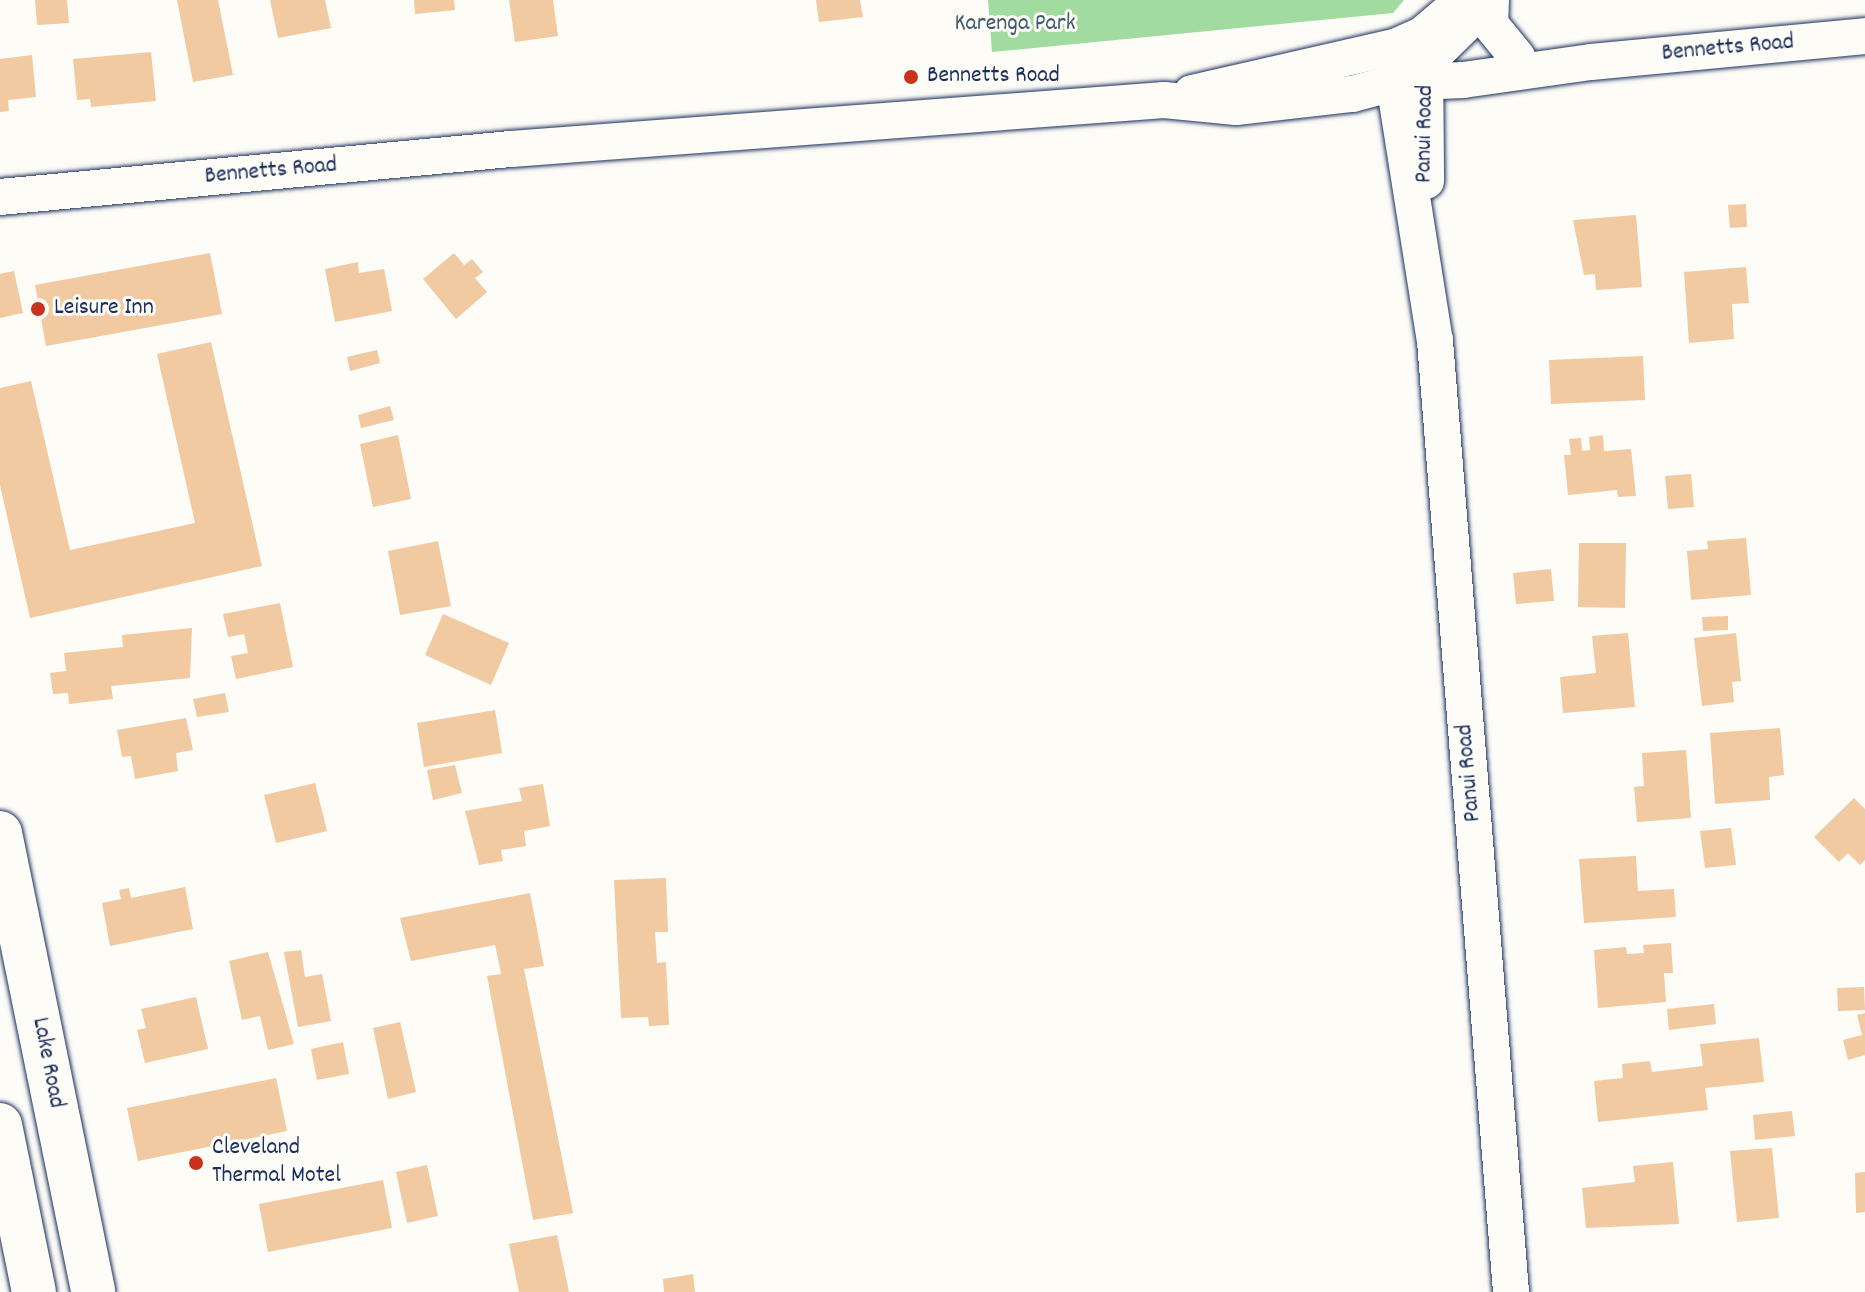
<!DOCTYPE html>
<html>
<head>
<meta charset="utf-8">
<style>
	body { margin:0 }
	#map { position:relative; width:1865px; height:1292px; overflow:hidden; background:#fdfcf7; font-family:Dekko,sans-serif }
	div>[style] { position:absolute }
	.green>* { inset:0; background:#a2db9f }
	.building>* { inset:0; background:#f1caa1 }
	.roads { filter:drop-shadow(0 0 2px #1b2f5e) drop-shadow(0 0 2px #1b2f5e) }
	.minor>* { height:36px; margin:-18px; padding:0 18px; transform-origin:18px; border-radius:18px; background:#fdfcf7 }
	.secondary>* { height:44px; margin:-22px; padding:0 22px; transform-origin:22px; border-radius:22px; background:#fdfcf7 }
	.dots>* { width:22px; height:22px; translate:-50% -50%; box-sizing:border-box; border:4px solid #fdfcf7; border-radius:50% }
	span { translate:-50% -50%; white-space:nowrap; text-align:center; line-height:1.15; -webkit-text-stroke:6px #fdfcf7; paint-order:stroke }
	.park-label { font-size:24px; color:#3d5a6e }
	.street-label { font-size:24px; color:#1b2f5e }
	.poi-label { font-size:24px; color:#1b2f5e }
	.left { translate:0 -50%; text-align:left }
</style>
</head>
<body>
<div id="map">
	<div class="green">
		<i style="clip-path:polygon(988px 0,1404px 0,1393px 13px,992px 52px)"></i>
	</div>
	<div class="building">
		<i style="clip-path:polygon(35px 0,67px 0,69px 23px,37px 25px)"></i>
		<i style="clip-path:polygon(177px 0,218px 0,233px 75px,193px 82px)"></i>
		<i style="clip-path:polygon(270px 0,325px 0,331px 28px,278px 38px)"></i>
		<i style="clip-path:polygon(414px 0,454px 0,455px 10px,415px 14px)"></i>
		<i style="clip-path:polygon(509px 0,553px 0,558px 36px,515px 42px)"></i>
		<i style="clip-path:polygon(816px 0,860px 0,863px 17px,819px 22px)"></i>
		<i style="clip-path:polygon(151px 52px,156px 101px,91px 107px,90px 99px,77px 100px,73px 59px)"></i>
		<i style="clip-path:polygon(32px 55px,36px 97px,8px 100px,9px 111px,0 112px,0 59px)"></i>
		<i style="clip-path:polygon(1746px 204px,1747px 227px,1730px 228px,1728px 205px)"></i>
		<i style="clip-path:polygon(1636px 215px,1642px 287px,1596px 290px,1595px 274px,1584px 275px,1573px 220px)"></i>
		<i style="clip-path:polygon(210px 253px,222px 314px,46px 346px,35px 285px)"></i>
		<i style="clip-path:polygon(454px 253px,464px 265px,472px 259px,483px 272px,475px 278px,487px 292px,456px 319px,423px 279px)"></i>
		<i style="clip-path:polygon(358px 262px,359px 273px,384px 269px,392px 311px,335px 322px,325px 269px)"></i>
		<i style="clip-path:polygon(1746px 267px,1749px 303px,1732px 304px,1734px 339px,1689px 343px,1684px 272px)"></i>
		<i style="clip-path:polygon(14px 271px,23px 313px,0 318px,0 274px)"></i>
		<i style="clip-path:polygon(211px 342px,262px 566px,30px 618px,0 485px,0 388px,31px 381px,70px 550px,195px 523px,157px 354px)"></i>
		<i style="clip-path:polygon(377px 350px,380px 363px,350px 371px,347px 357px)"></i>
		<i style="clip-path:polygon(1643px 356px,1645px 400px,1551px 404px,1549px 360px)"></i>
		<i style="clip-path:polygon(390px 406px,394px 420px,361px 428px,358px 415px)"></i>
		<i style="clip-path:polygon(398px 435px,411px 499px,373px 507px,360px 444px)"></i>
		<i style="clip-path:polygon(1603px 435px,1604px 451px,1631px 449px,1636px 496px,1618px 497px,1617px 490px,1568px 495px,1564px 455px,1571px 455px,1569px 439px,1581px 438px,1582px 451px,1590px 450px,1589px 437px)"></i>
		<i style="clip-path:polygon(1691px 474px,1694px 507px,1668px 509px,1665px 476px)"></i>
		<i style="clip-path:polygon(1746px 538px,1751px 595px,1691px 600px,1687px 551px,1708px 549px,1707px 541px)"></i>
		<i style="clip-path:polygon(438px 541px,451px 606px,400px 615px,388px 551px)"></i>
		<i style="clip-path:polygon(1579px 543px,1626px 543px,1625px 608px,1578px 607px)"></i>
		<i style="clip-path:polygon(1551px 569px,1554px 601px,1516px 604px,1513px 573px)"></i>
		<i style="clip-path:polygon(280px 603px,293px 667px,236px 679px,231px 656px,248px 653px,244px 634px,228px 637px,223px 614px)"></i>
		<i style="clip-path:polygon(443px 614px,509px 643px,491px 685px,425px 655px)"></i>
		<i style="clip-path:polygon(1728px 616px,1728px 630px,1703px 631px,1702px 617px)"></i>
		<i style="clip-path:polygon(192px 628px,190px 678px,111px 686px,113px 699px,69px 704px,68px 693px,53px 694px,50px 673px,66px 671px,64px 653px,123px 647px,122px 635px)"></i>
		<i style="clip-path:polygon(1628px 633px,1635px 707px,1563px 713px,1560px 677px,1596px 673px,1592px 636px)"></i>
		<i style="clip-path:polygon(1736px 633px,1741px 681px,1732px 682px,1734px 702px,1702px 706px,1694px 638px)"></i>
		<i style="clip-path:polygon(225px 693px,229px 712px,197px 717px,193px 699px)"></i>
		<i style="clip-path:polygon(495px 710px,502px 753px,424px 767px,417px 723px)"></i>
		<i style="clip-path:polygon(186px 718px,193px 750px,176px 753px,178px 771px,135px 779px,131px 756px,122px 757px,117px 730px)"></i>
		<i style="clip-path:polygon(1780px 728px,1784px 775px,1769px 777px,1770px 800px,1715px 804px,1710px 733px)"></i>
		<i style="clip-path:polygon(1686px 750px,1691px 818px,1637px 822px,1634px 787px,1644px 786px,1642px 753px)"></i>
		<i style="clip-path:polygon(455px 765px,462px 793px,433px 800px,427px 770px)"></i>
		<i style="clip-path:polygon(315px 783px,327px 831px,276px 843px,264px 795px)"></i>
		<i style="clip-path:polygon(543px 784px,550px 826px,524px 831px,526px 846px,501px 850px,503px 861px,479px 865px,465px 811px,522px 801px,519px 788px)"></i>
		<i style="clip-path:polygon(1854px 798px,1865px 809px,1865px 860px,1860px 865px,1848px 853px,1839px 862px,1814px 837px)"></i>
		<i style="clip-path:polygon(1731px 828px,1736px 865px,1705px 868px,1700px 831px)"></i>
		<i style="clip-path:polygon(1636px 856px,1638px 891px,1674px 889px,1676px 917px,1584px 923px,1579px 859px)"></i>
		<i style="clip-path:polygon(666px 878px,668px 932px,655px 932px,657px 963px,666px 962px,669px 1025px,649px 1026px,648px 1017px,621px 1018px,614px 880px)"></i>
		<i style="clip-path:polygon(185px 887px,193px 929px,110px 946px,102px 903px,121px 899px,119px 890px,129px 888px,131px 898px)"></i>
		<i style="clip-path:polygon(530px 893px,544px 966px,524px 969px,573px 1213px,533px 1220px,487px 976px,501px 974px,495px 945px,411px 961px,400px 918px)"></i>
		<i style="clip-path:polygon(1671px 943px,1673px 973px,1664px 973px,1666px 1002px,1598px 1008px,1594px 950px,1626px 947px,1627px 954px,1644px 953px,1643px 945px)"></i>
		<i style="clip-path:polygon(301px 950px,305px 977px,322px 974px,331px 1021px,298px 1027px,284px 952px)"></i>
		<i style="clip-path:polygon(268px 952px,294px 1044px,268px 1050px,260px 1016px,242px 1020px,229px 961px)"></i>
		<i style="clip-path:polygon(1864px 987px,1865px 1010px,1838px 1011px,1837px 988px)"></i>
		<i style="clip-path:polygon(196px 997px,208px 1049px,145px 1063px,137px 1030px,146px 1028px,141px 1009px)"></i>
		<i style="clip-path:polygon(1714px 1004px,1716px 1024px,1669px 1030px,1667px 1009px)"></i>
		<i style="clip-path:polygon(1865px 1013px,1865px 1055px,1848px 1060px,1843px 1040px,1862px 1035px,1857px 1015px)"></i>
		<i style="clip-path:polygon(400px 1022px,416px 1092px,388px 1099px,373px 1028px)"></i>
		<i style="clip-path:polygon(1759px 1038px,1764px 1082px,1705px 1088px,1708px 1110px,1598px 1122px,1594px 1081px,1623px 1078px,1622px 1064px,1650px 1061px,1652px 1072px,1703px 1066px,1700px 1044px)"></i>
		<i style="clip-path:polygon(343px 1042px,349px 1074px,317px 1080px,311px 1049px)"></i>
		<i style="clip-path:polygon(276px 1078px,287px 1131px,138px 1161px,127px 1108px)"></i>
		<i style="clip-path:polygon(1792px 1111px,1795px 1136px,1755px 1140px,1753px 1115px)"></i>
		<i style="clip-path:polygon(1772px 1148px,1779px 1218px,1737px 1222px,1730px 1151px)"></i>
		<i style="clip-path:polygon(1673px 1162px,1679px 1224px,1586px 1228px,1582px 1188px,1635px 1182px,1633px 1166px)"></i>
		<i style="clip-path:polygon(427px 1165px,438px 1216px,407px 1223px,396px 1172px)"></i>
		<i style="clip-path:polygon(1865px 1172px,1865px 1212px,1856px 1213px,1855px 1173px)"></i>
		<i style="clip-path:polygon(383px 1180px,392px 1228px,268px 1252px,259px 1204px)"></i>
		<i style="clip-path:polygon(557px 1235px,569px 1292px,519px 1292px,509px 1244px)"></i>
		<i style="clip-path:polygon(693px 1274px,695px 1292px,664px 1292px,663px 1279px)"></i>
	</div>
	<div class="roads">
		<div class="minor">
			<i style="left:1491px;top:0;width:24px;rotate:92deg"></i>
			<i style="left:1490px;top:24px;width:43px;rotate:50.7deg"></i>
			<i style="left:1425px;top:56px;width:125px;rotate:89.5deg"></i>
			<i style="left:1394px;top:83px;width:261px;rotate:81deg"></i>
			<i style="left:1435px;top:341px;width:954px;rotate:85.43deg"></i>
			<i style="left:1397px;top:83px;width:66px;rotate:-2.6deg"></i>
			<i style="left:1463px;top:80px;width:129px;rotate:-8deg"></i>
			<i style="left:1591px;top:62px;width:275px;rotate:-5.4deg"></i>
			<i style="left:1192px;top:93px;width:208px;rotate:-12.8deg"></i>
			<i style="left:1395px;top:47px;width:30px;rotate:-24deg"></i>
			<i style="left:1422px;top:35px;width:43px;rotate:-40.3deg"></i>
			<i style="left:0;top:197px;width:513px;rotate:-5.37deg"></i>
			<i style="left:511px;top:149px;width:655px;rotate:-4.29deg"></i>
			<i style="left:1164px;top:100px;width:72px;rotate:5.6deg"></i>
			<i style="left:1236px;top:107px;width:117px;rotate:-6.4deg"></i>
			<i style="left:1352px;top:94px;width:43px;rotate:-14.7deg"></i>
			<i style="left:1394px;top:83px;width:39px;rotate:-32deg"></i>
			<i style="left:1427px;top:62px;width:88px;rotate:-44.5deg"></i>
		</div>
		<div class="secondary">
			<i style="left:0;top:833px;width:468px;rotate:78.5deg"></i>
			<i style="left:0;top:1125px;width:170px;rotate:78.5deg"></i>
		</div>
	</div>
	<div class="dots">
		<i style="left:911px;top:77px;background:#c8321e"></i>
		<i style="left:38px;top:309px;background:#c8321e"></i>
		<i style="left:196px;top:1163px;background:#c8321e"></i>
	</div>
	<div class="park-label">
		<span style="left:1015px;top:25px">Karenga Park</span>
	</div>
	<div class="street-label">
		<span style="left:1728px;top:49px;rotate:-5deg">Bennetts Road</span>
		<span style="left:1426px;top:134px;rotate:-89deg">Panui Road</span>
		<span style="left:271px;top:172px;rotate:-5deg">Bennetts Road</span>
		<span style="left:1470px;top:773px;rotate:-95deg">Panui Road</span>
		<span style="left:47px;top:1063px;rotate:79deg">Lake Road</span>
	</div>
	<div class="poi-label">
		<span class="left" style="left:927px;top:77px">Bennetts Road</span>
		<span class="left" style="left:54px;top:309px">Leisure Inn</span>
		<span class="left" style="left:212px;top:1163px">Cleveland<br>Thermal Motel</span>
	</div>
</div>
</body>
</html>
